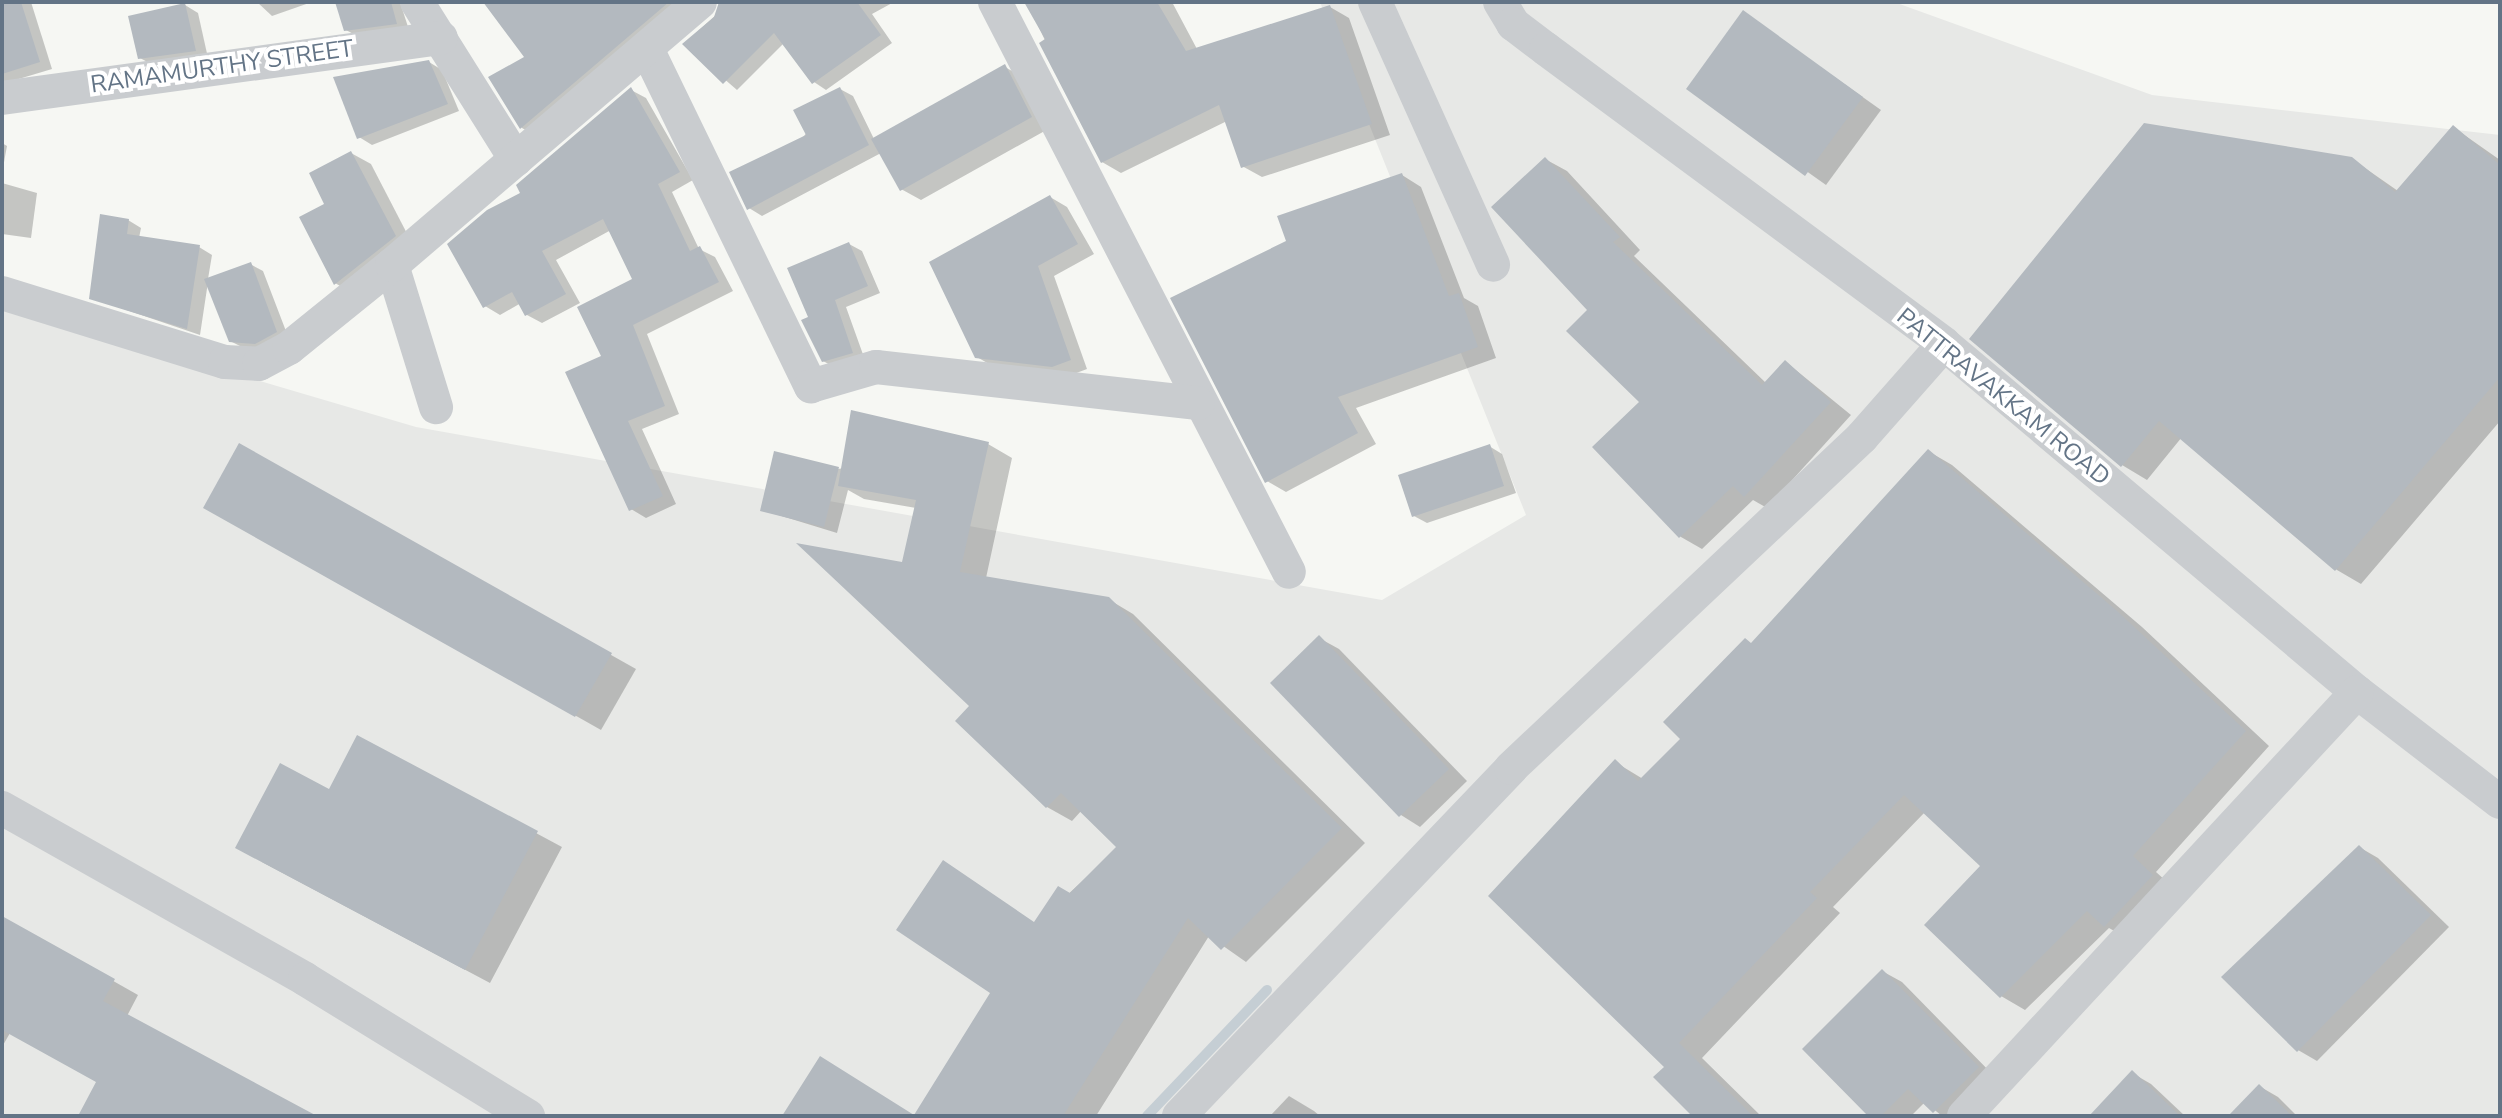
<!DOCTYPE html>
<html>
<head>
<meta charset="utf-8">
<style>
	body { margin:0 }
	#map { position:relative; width:2502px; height:1118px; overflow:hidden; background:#f6f7f3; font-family:"Nunito Sans",sans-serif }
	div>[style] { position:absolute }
	.built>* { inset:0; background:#e7e8e6 }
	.shadow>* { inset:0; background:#0003 }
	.stream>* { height:10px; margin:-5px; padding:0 5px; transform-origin:5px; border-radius:5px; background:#c5ced4 }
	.building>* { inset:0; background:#b3b9bf }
	.street>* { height:34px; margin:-17px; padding:0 17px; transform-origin:17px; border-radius:17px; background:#c9cccf }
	span { translate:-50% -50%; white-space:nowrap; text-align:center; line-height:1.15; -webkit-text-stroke:8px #fff; paint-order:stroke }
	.street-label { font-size:24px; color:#637486 }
	.frame { position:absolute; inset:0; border:4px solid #637486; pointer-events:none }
</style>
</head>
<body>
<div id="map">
	<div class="built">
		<i style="clip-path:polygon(1320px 2px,1894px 2px,2152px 95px,2500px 135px,2500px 1116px,2px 1116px,2px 305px,416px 427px,1382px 600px,1526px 515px)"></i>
	</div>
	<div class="shadow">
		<i style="clip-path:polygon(2px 2px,31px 2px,52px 69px,2px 84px)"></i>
		<i style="clip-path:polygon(257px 2px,312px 2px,272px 16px)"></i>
		<i style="clip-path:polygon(341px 2px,400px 2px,409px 30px,359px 37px,346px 30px)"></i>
		<i style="clip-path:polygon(485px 2px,695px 2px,536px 136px,522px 128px,491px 78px,527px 57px)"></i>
		<i style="clip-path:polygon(748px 2px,894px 2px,872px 14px,892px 43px,826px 90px,814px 82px,784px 43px,737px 90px,684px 44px,718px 13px)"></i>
		<i style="clip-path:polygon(1027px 2px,1172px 2px,1197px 49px,1330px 7px,1349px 18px,1390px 135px,1262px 177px,1242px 166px,1227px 121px,1121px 173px,1102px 162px)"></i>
		<i style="clip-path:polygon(185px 5px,198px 13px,208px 58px,153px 65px,140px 58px)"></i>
		<i style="clip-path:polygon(1744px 13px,1881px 110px,1826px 185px,1689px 88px)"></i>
		<i style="clip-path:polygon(429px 62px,442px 70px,459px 111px,372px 145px,359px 137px)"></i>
		<i style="clip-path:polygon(1005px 67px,1024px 78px,1050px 128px,921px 200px,901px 189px,881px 153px,762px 216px,749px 208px,840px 89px,853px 96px,874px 139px)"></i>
		<i style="clip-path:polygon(631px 90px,646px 98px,693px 180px,672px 192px,699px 249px,715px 257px,733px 291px,647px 334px,679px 414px,642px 429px,676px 504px,646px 518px,631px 509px,604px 357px,635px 280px,611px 230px,556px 260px,580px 303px,542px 323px,527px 315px,521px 303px,500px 315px,485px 306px,523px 193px)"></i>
		<i style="clip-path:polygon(2453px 127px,2500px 160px,2500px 421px,2361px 584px,2337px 570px,2182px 437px,2147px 480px,2122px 465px,1972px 339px,2352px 159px,2398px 191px)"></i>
		<i style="clip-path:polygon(2px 143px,7px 146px,2px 173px)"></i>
		<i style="clip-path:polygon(351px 153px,371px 164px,414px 247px,354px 294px,335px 283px,327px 205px)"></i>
		<i style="clip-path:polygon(1545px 159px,1567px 171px,1640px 250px,1634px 256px,1766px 383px,1786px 362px,1851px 415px,1767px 508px,1753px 500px,1702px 549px,1681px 537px,1594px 447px,1642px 402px,1590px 310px)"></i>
		<i style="clip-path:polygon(1402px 175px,1421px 187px,1464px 298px,1478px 306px,1496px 358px,1356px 408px,1376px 444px,1286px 492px,1267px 481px,1288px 242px)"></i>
		<i style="clip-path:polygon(2px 183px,37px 193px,31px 238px,2px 234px)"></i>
		<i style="clip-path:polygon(1050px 197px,1067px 207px,1094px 254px,1054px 276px,1087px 369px,1071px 375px,994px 367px,977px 357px)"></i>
		<i style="clip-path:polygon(128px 220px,141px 228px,139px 238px,199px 247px,212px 255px,208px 279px,250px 264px,263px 271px,289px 339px,268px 350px,244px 348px,230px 341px,208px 282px,200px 335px,91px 298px)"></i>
		<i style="clip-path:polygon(849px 244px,862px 251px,880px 293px,846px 307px,865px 360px,836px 368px,823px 361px,810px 319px)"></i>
		<i style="clip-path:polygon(988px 444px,1012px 458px,986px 578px,1108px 599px,1133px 614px,1365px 843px,1246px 962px,1209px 936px,1096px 1116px,915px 1116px,1036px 924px,1119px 847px,1082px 810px,1072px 821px,1047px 807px,958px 721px,972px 706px,904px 564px,916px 508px,864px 499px,848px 490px,837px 533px,762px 510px,838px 469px)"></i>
		<i style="clip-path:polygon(240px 446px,636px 669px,601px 730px,206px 507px)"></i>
		<i style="clip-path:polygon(1489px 446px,1502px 454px,1516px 493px,1427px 523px,1414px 516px)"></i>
		<i style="clip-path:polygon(1928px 451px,1952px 465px,2142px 627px,2269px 746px,2156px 872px,2176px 890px,2130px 940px,2109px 928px,2025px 1010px,2001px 996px,1983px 866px,1925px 812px,1833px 907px,1840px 913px,1702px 1058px,1761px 1116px,1695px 1116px,1666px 1066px,1615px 762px,1643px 779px,1683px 738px,1752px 644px)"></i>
		<i style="clip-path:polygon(1319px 638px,1339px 649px,1467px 781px,1420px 827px,1401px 815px)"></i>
		<i style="clip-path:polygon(358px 737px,562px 847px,490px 983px,262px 862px,330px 791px)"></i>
		<i style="clip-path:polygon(2359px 847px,2378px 858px,2449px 927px,2317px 1061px,2298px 1050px)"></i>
		<i style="clip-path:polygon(2px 918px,138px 995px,127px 1016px,312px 1116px,96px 1116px,99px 1082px,10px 1033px,2px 1047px)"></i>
		<i style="clip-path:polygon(1882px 971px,1902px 982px,1997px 1079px,1960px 1116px,1942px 1116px,1925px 1102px,1911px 1116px,1871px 1116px)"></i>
		<i style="clip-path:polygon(2132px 1073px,2151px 1084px,2185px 1116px,2090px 1116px)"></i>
		<i style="clip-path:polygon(2259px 1086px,2278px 1097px,2297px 1116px,2231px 1116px)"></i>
		<i style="clip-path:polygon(1289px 1096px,1314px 1111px,1320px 1116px,1270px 1116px)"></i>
	</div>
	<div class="stream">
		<i style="left:1147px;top:1116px;width:174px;rotate:-46.4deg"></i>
	</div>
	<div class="building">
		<i style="clip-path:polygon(2px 2px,21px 2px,40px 62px,2px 74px)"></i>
		<i style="clip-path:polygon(335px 2px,391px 2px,397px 24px,344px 31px)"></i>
		<i style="clip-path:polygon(483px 2px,669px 2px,520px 129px,488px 77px,524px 57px)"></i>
		<i style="clip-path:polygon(719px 2px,857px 2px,881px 35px,812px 84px,774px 33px,723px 84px,682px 44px,714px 17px)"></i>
		<i style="clip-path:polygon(1024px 2px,1157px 2px,1186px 51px,1330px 5px,1372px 124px,1241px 168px,1219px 105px,1101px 163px,1039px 43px,1045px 39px)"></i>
		<i style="clip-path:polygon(185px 3px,196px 51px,138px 59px,128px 16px)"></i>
		<i style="clip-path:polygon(1743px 10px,1863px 97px,1805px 176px,1686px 89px)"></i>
		<i style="clip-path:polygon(429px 60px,448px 104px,357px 139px,333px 77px)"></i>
		<i style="clip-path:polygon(1005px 64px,1032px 117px,900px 191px,871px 139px)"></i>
		<i style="clip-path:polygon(631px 87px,680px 172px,658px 184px,690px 251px,700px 246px,719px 282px,633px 325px,665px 406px,628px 421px,663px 496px,629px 511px,565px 372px,601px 356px,577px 307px,632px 279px,603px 219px,542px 251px,566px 294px,525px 316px,512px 292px,483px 308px,447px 244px,487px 210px,520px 193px,516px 185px)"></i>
		<i style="clip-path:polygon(840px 87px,869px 145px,747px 210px,729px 172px,806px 135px,793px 110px)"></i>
		<i style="clip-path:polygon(2144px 123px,2352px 157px,2395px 192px,2453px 125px,2500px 165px,2500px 377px,2335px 571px,2159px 421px,2121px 467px,1969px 339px)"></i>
		<i style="clip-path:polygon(351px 151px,396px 236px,334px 285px,299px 217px,324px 204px,309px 173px)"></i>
		<i style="clip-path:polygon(1545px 157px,1620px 237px,1613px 242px,1762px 385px,1785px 360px,1831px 402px,1744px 497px,1733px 486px,1679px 538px,1592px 447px,1639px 402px,1566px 331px,1587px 310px,1491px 207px)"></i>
		<i style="clip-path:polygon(1402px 173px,1449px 296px,1459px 293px,1478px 347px,1338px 397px,1358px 433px,1265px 483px,1170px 298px,1286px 241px,1277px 216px)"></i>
		<i style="clip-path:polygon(1050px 195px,1078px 244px,1038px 266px,1071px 360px,1052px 367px,975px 358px,929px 262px)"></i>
		<i style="clip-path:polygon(100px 214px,129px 219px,127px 234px,200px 245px,187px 329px,89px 299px)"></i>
		<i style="clip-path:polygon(849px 242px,868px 286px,835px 300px,853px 353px,822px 362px,801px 320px,808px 317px,787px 268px)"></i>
		<i style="clip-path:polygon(251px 262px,277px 332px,255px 344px,229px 342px,204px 279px)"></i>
		<i style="clip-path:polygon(851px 410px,989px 442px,960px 572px,1109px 597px,1342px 828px,1221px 950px,1188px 918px,1063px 1116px,782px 1116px,820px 1056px,914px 1115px,990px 993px,896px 930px,943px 860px,1034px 922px,1058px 886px,1070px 893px,1116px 847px,1061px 793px,1046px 808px,955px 721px,969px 706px,796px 543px,902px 562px,916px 500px,838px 486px)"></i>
		<i style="clip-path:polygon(239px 443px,612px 653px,575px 717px,203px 508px)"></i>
		<i style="clip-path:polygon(1490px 444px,1504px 486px,1412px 517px,1398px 475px)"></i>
		<i style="clip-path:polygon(1928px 449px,2117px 611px,2246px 731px,2133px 856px,2153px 875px,2104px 927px,2087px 911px,2000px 998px,1924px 925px,1980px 866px,1904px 795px,1810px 892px,1817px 898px,1679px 1043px,1753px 1116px,1692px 1116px,1653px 1077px,1664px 1067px,1488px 896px,1615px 759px,1638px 781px,1680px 739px,1663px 722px,1745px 638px,1751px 643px)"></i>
		<i style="clip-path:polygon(774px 451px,839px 467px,824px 527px,760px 511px)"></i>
		<i style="clip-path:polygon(1319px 635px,1449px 769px,1399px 817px,1270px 683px)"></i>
		<i style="clip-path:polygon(357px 735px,538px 831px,465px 970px,235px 848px,280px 763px,329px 789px)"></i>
		<i style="clip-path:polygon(2359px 845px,2431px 915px,2297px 1052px,2221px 977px)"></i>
		<i style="clip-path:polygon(2px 916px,115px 979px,103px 1001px,317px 1116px,78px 1116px,96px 1082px,2px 1030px)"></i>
		<i style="clip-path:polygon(1882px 969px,1979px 1067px,1933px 1113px,1908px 1089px,1881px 1116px,1868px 1116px,1802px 1049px)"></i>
		<i style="clip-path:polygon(2132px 1070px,2180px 1116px,2089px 1116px)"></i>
		<i style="clip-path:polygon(2259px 1084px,2292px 1116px,2228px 1116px)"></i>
	</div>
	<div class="street">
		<i style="left:417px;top:2px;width:186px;rotate:57.9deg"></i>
		<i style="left:995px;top:2px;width:641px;rotate:62.72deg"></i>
		<i style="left:1375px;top:2px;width:288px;rotate:65.8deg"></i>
		<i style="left:1500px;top:2px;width:26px;rotate:59deg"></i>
		<i style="left:1513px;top:24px;width:41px;rotate:37.1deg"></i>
		<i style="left:1546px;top:49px;width:495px;rotate:36.5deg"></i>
		<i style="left:1944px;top:344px;width:540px;rotate:40.12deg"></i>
		<i style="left:2357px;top:692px;width:180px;rotate:37.6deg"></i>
		<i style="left:648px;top:51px;width:373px;rotate:64.1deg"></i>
		<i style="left:811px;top:386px;width:68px;rotate:-16.3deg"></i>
		<i style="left:876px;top:367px;width:324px;rotate:6.4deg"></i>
		<i style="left:2px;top:98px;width:443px;rotate:-7.8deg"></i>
		<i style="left:392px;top:265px;width:149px;rotate:72.8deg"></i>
		<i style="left:2px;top:293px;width:233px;rotate:17.2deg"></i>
		<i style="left:225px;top:362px;width:34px;rotate:3deg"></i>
		<i style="left:259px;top:364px;width:34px;rotate:-28deg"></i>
		<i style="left:289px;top:348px;width:132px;rotate:-38.9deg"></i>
		<i style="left:392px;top:265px;width:405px;rotate:-40.5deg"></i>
		<i style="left:2px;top:808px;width:348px;rotate:29.4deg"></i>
		<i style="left:305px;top:979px;width:262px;rotate:31.6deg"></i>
		<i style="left:1179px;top:1116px;width:481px;rotate:-46.3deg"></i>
		<i style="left:1511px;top:768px;width:482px;rotate:-43.3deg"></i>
		<i style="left:1862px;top:437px;width:124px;rotate:-48.6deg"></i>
		<i style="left:1964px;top:1116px;width:578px;rotate:-47.17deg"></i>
	</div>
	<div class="street-label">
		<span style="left:222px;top:67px;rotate:-8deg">RAMAMURTHY STREET</span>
		<span style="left:2003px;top:397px;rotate:39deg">PATTRAVAKKAM ROAD</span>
	</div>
	<div class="frame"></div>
</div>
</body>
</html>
